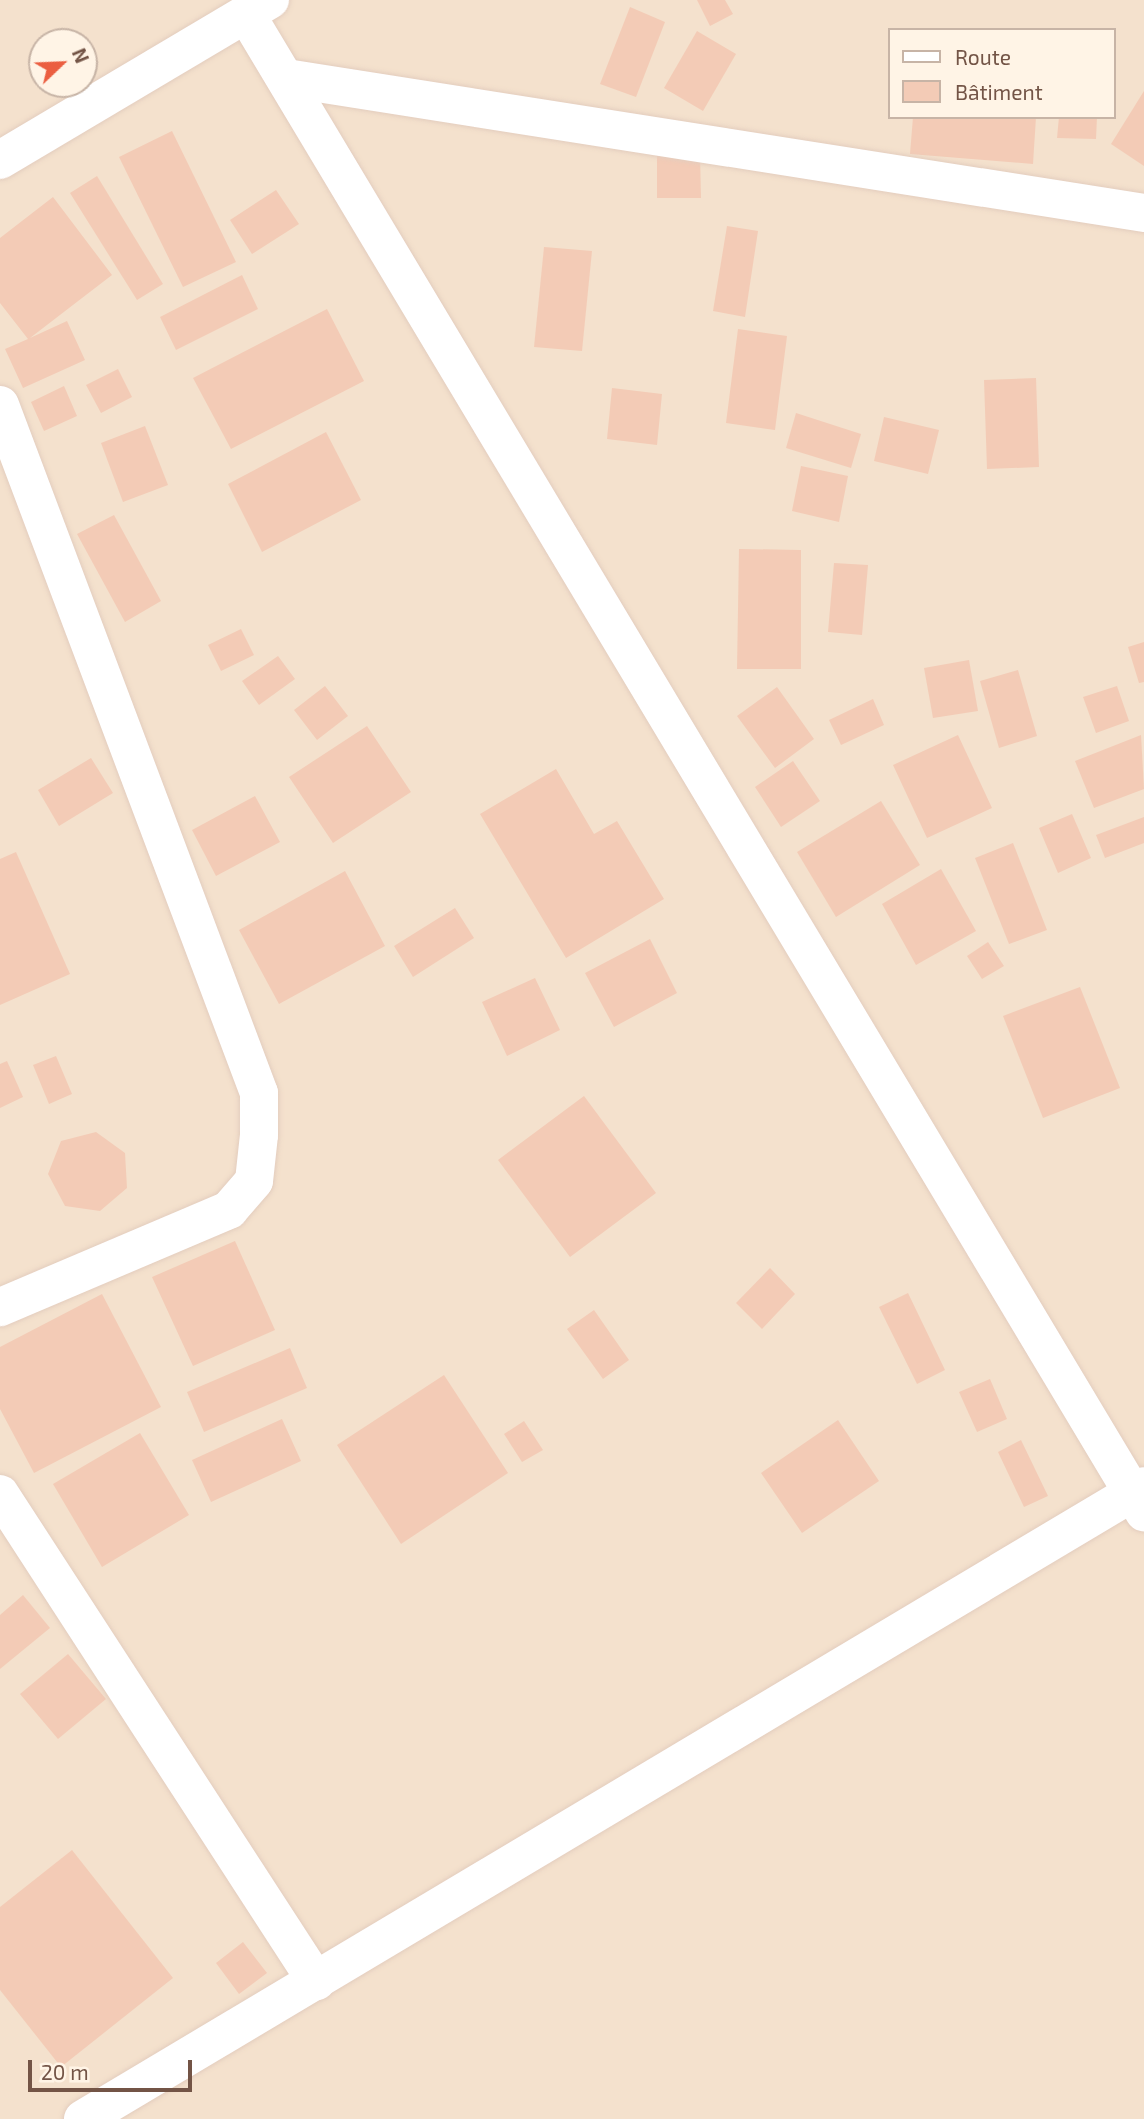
<!DOCTYPE html>
<html>
<head>
<meta charset="utf-8">
<style>
	body { margin:0 }
	#map { position:relative; width:1144px; height:2119px; overflow:hidden; background:#fdf0df; font-family:"Exo 2",sans-serif }
	div>[style] { position:absolute }
	.residential>* { inset:0; background:#f4e1cd }
	.building>* { inset:0; background:#f3cbb6 }
	.roads { filter:drop-shadow(0 0 2px #e3cdbe) drop-shadow(0 0 2px #e3cdbe) }
	.minor>* { height:38px; margin:-19px; padding:0 19px; transform-origin:19px; border-radius:19px; background:#fff }
	span { translate:-50% -50%; white-space:nowrap; text-align:center; line-height:1.15; -webkit-text-stroke:5px #fff4e6; paint-order:stroke }
	.legend { position:absolute; left:888px; top:28px; width:228px; height:91px; box-sizing:border-box; background:#fff4e6; border:2px solid #c7b4a6; margin:0; padding:9px 12px; list-style:none; font-size:21px; color:#735446 }
	.legend li { display:flex; align-items:center; gap:14px; height:35px }
	.legend b { width:35px; border:2px solid #c7b4a6 }
	.north { position:absolute; left:28px; top:28px; width:70px; height:70px; box-sizing:border-box; background:#fff4e6; border:2px solid #c7b4a6; border-radius:50%; rotate:67deg; font-size:19px; font-weight:700; line-height:28px; text-align:center; color:#735446 }
	.north::after { content:''; display:block; margin:auto; width:24px; height:32px; background:#eb5e40; clip-path:polygon(50% 0,100% 100%,50% 72%,0 100%) }
	.scale { position:absolute; left:28px; top:2060px; width:164px; height:32px; box-sizing:border-box; border:4px solid #735446; border-top:0; padding-left:9px; font-size:21px; line-height:24px; white-space:nowrap; color:#735446; -webkit-text-stroke:5px #fff4e6; paint-order:stroke }
</style>
</head>
<body>
<div id="map">
	<div class="residential">
		<i style="clip-path:polygon(evenodd,0 0,1144px 0,1144px 2119px,0 2119px,0 0,890px 30px,1114px 30px,1114px 117px,890px 117px,890px 30px,0 0,42px 42px,84px 42px,84px 84px,42px 84px,42px 42px)"></i>
	</div>
	<div class="building">
		<i style="clip-path:polygon(697px 0,725px 0,733px 14px,710px 26px)"></i>
		<i style="clip-path:polygon(630px 7px,665px 22px,636px 97px,600px 84px)"></i>
		<i style="clip-path:polygon(697px 31px,736px 54px,703px 111px,664px 88px)"></i>
		<i style="clip-path:polygon(1144px 91px,1144px 166px,1111px 144px)"></i>
		<i style="clip-path:polygon(913px 117px,1036px 117px,1033px 164px,910px 154px)"></i>
		<i style="clip-path:polygon(1059px 117px,1097px 117px,1096px 139px,1057px 138px)"></i>
		<i style="clip-path:polygon(172px 131px,236px 262px,183px 287px,119px 157px)"></i>
		<i style="clip-path:polygon(657px 154px,700px 154px,701px 198px,657px 198px)"></i>
		<i style="clip-path:polygon(97px 176px,163px 284px,137px 300px,70px 193px)"></i>
		<i style="clip-path:polygon(276px 190px,299px 224px,252px 254px,230px 220px)"></i>
		<i style="clip-path:polygon(53px 197px,112px 275px,30px 338px,67px 321px,85px 360px,23px 388px,5px 349px,28px 339px,0 303px,0 238px)"></i>
		<i style="clip-path:polygon(727px 226px,758px 231px,745px 317px,713px 311px)"></i>
		<i style="clip-path:polygon(544px 247px,592px 251px,582px 351px,534px 347px)"></i>
		<i style="clip-path:polygon(242px 275px,258px 309px,176px 350px,160px 317px)"></i>
		<i style="clip-path:polygon(327px 309px,364px 381px,231px 449px,193px 378px)"></i>
		<i style="clip-path:polygon(738px 329px,787px 336px,775px 430px,726px 423px)"></i>
		<i style="clip-path:polygon(118px 369px,132px 397px,101px 413px,86px 385px)"></i>
		<i style="clip-path:polygon(1036px 378px,1039px 467px,987px 469px,984px 380px)"></i>
		<i style="clip-path:polygon(64px 386px,77px 416px,44px 431px,31px 402px)"></i>
		<i style="clip-path:polygon(612px 388px,662px 394px,657px 445px,607px 439px)"></i>
		<i style="clip-path:polygon(796px 413px,861px 434px,851px 468px,786px 448px)"></i>
		<i style="clip-path:polygon(884px 417px,939px 430px,928px 474px,874px 461px)"></i>
		<i style="clip-path:polygon(145px 426px,168px 485px,123px 502px,101px 443px)"></i>
		<i style="clip-path:polygon(326px 432px,361px 500px,262px 552px,228px 484px)"></i>
		<i style="clip-path:polygon(801px 466px,848px 476px,839px 522px,792px 511px)"></i>
		<i style="clip-path:polygon(114px 515px,161px 601px,125px 622px,77px 534px)"></i>
		<i style="clip-path:polygon(739px 549px,801px 550px,801px 669px,737px 669px)"></i>
		<i style="clip-path:polygon(834px 563px,868px 565px,862px 635px,828px 632px)"></i>
		<i style="clip-path:polygon(241px 629px,254px 655px,221px 671px,208px 645px)"></i>
		<i style="clip-path:polygon(1144px 642px,1144px 682px,1139px 683px,1128px 647px)"></i>
		<i style="clip-path:polygon(278px 656px,295px 679px,259px 705px,242px 681px)"></i>
		<i style="clip-path:polygon(969px 660px,978px 711px,933px 718px,924px 668px)"></i>
		<i style="clip-path:polygon(1018px 670px,1037px 736px,999px 748px,980px 681px)"></i>
		<i style="clip-path:polygon(325px 686px,348px 716px,317px 740px,294px 710px)"></i>
		<i style="clip-path:polygon(1117px 686px,1129px 721px,1096px 733px,1083px 697px)"></i>
		<i style="clip-path:polygon(777px 687px,814px 739px,775px 768px,737px 716px)"></i>
		<i style="clip-path:polygon(873px 699px,884px 725px,841px 745px,829px 720px)"></i>
		<i style="clip-path:polygon(367px 726px,411px 792px,333px 843px,289px 777px)"></i>
		<i style="clip-path:polygon(958px 735px,992px 808px,927px 838px,893px 765px)"></i>
		<i style="clip-path:polygon(1141px 735px,1144px 789px,1094px 808px,1075px 761px)"></i>
		<i style="clip-path:polygon(91px 758px,113px 793px,59px 826px,38px 790px)"></i>
		<i style="clip-path:polygon(793px 761px,820px 801px,781px 827px,755px 787px)"></i>
		<i style="clip-path:polygon(556px 769px,594px 834px,617px 821px,664px 899px,566px 958px,480px 814px)"></i>
		<i style="clip-path:polygon(255px 796px,280px 842px,216px 876px,192px 830px)"></i>
		<i style="clip-path:polygon(881px 801px,920px 865px,836px 917px,797px 852px)"></i>
		<i style="clip-path:polygon(1072px 814px,1091px 858px,1058px 873px,1039px 828px)"></i>
		<i style="clip-path:polygon(1144px 817px,1144px 843px,1105px 858px,1096px 835px)"></i>
		<i style="clip-path:polygon(1013px 843px,1047px 930px,1009px 944px,975px 858px)"></i>
		<i style="clip-path:polygon(16px 852px,70px 974px,0 1005px,0 859px)"></i>
		<i style="clip-path:polygon(941px 869px,976px 931px,916px 965px,882px 904px)"></i>
		<i style="clip-path:polygon(345px 871px,385px 946px,279px 1004px,239px 930px)"></i>
		<i style="clip-path:polygon(455px 908px,474px 938px,413px 977px,394px 946px)"></i>
		<i style="clip-path:polygon(650px 939px,677px 993px,614px 1027px,585px 973px)"></i>
		<i style="clip-path:polygon(988px 942px,1004px 966px,982px 979px,967px 956px)"></i>
		<i style="clip-path:polygon(535px 978px,560px 1030px,507px 1056px,482px 1002px)"></i>
		<i style="clip-path:polygon(1080px 987px,1120px 1088px,1043px 1118px,1003px 1016px)"></i>
		<i style="clip-path:polygon(56px 1056px,72px 1094px,49px 1104px,33px 1065px)"></i>
		<i style="clip-path:polygon(7px 1061px,23px 1097px,0 1108px,0 1064px)"></i>
		<i style="clip-path:polygon(584px 1096px,656px 1193px,570px 1257px,498px 1160px)"></i>
		<i style="clip-path:polygon(96px 1132px,125px 1153px,127px 1188px,100px 1211px,65px 1206px,48px 1174px,61px 1141px)"></i>
		<i style="clip-path:polygon(235px 1241px,275px 1330px,193px 1366px,152px 1277px)"></i>
		<i style="clip-path:polygon(770px 1268px,795px 1294px,762px 1329px,736px 1303px)"></i>
		<i style="clip-path:polygon(908px 1293px,945px 1370px,917px 1384px,879px 1307px)"></i>
		<i style="clip-path:polygon(102px 1294px,161px 1407px,34px 1473px,0 1409px,0 1347px)"></i>
		<i style="clip-path:polygon(594px 1310px,629px 1360px,603px 1379px,567px 1329px)"></i>
		<i style="clip-path:polygon(290px 1348px,307px 1388px,204px 1432px,187px 1392px)"></i>
		<i style="clip-path:polygon(444px 1375px,508px 1473px,401px 1544px,337px 1445px)"></i>
		<i style="clip-path:polygon(990px 1379px,1007px 1419px,977px 1432px,959px 1392px)"></i>
		<i style="clip-path:polygon(282px 1419px,301px 1461px,211px 1502px,192px 1460px)"></i>
		<i style="clip-path:polygon(838px 1420px,879px 1481px,802px 1533px,761px 1473px)"></i>
		<i style="clip-path:polygon(524px 1421px,543px 1450px,522px 1462px,504px 1434px)"></i>
		<i style="clip-path:polygon(140px 1433px,189px 1515px,102px 1567px,53px 1484px)"></i>
		<i style="clip-path:polygon(1021px 1440px,1048px 1496px,1024px 1507px,998px 1452px)"></i>
		<i style="clip-path:polygon(23px 1595px,50px 1628px,0 1669px,0 1615px)"></i>
		<i style="clip-path:polygon(68px 1654px,106px 1699px,58px 1739px,20px 1694px)"></i>
		<i style="clip-path:polygon(72px 1850px,173px 1978px,61px 2067px,0 1990px,0 1907px)"></i>
		<i style="clip-path:polygon(243px 1942px,267px 1973px,239px 1994px,216px 1963px)"></i>
	</div>
	<div class="roads">
		<div class="minor">
			<i style="left:246px;top:14px;width:1747px;rotate:59.06deg"></i>
			<i style="left:286px;top:78px;width:869px;rotate:8.94deg"></i>
			<i style="left:0;top:160px;width:314px;rotate:-30.7deg"></i>
			<i style="left:0;top:405px;width:735px;rotate:69.37deg"></i>
			<i style="left:259px;top:1093px;width:42px;rotate:90deg"></i>
			<i style="left:259px;top:1135px;width:46px;rotate:96.2deg"></i>
			<i style="left:254px;top:1181px;width:38px;rotate:131deg"></i>
			<i style="left:229px;top:1210px;width:249px;rotate:157deg"></i>
			<i style="left:0;top:1494px;width:581px;rotate:57.02deg"></i>
			<i style="left:83px;top:2119px;width:1235px;rotate:-30.82deg"></i>
		</div>
	</div>
	<ul class="legend">
	<li><b style="height:9px;background:#fff"></b>Route</li>
	<li><b style="height:19px;background:#f3cbb6"></b>Bâtiment</li>
	</ul>
	<div class="north">N</div>
	<div class="scale">20 m</div>
</div>
</body>
</html>
